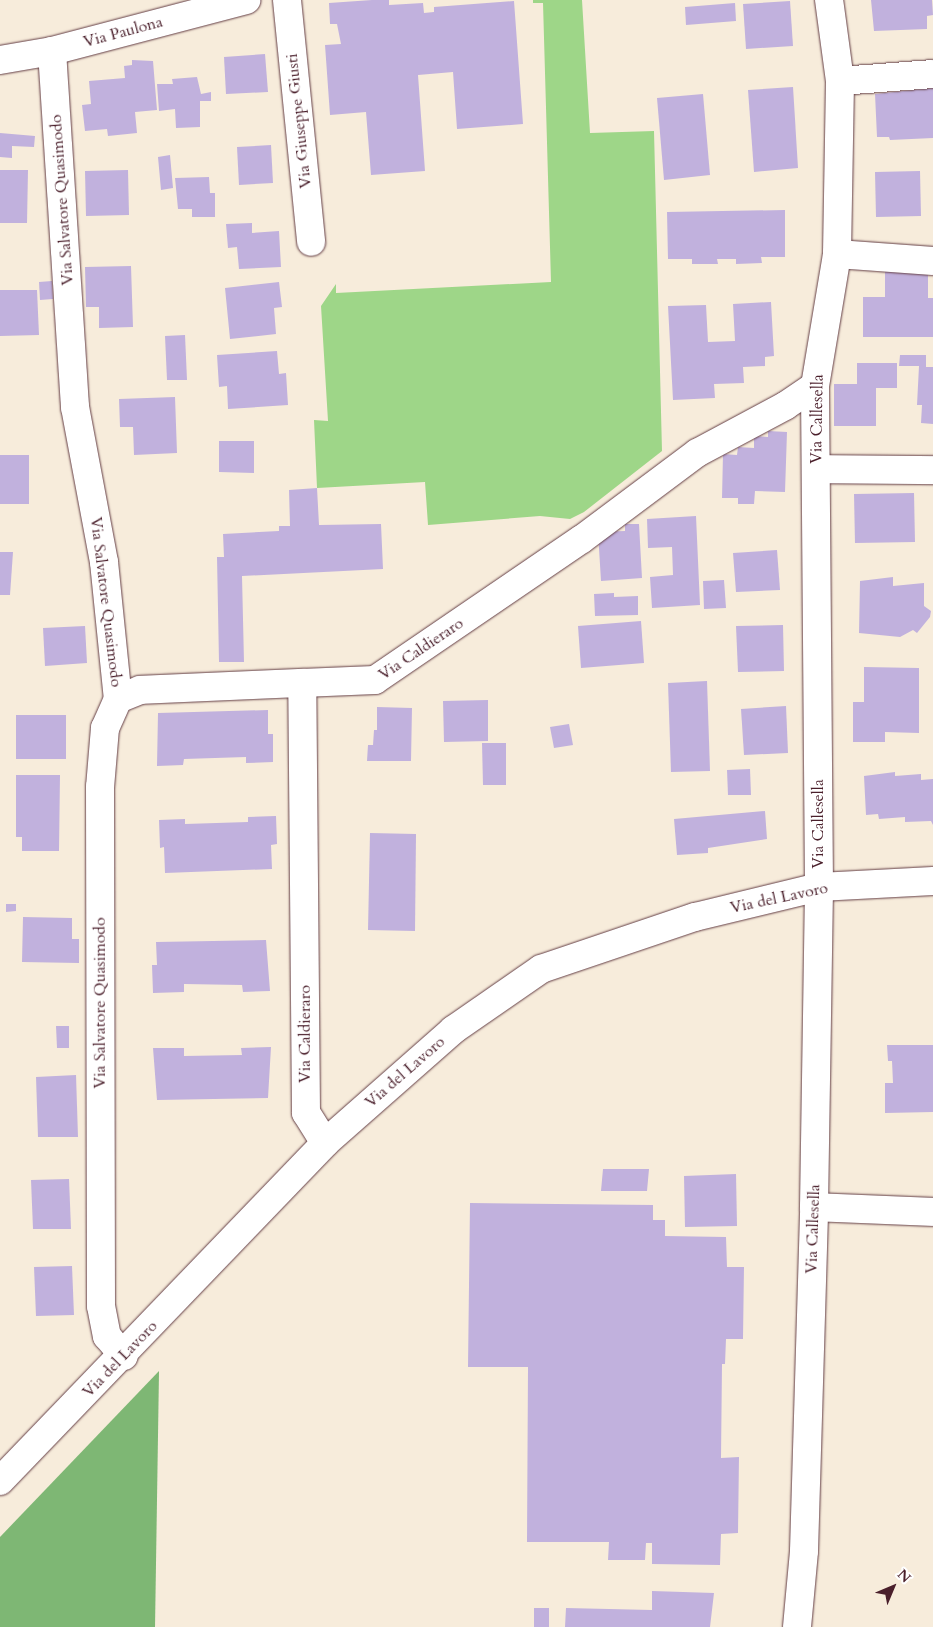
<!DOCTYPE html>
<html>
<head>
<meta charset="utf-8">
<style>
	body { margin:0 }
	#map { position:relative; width:933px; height:1627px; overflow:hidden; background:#f7ecdb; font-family:Cardo,serif }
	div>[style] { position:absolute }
	.green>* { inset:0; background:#9ed688 }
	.forest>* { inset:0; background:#7eb774 }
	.building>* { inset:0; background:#c1b1dd }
	.roads { filter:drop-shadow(0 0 1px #643e45) drop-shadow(0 0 1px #643e45) }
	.minor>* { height:28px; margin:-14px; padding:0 14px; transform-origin:14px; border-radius:14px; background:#fff }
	span { translate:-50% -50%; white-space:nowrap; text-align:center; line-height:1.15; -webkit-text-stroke:4px #fff; paint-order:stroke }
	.street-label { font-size:16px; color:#4a1f2b }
	.north { position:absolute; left:868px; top:1562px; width:50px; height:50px; -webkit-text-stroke:4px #fff; paint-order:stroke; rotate:45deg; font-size:14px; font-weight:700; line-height:20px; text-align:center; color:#4a1f2b }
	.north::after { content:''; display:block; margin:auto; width:18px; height:22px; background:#4a1f2b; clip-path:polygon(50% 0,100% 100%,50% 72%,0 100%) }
</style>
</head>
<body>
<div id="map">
	<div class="green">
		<i style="clip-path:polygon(533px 0,582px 0,590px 133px,654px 131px,662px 451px,584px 512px,570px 519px,540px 516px,428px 525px,425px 482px,317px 488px,314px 420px,328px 421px,321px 306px,336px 284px,336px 293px,551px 282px,543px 3px,533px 3px)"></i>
	</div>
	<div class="forest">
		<i style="clip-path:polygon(159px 1371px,155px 1627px,0 1627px,0 1537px)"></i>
	</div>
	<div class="building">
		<i style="clip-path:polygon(372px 0,389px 0,389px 5px,423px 3px,424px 13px,434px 12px,434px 7px,514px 1px,523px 124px,457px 129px,453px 72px,418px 75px,425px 171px,371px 175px,366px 112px,330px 115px,325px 45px,341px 44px,337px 24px,330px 24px,329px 3px)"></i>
		<i style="clip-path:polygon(871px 0,932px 0,933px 15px,927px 16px,927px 29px,874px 31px)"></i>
		<i style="clip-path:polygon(790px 1px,793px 46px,746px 49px,743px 4px)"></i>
		<i style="clip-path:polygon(735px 3px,736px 21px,686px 25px,685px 7px)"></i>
		<i style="clip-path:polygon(265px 54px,268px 92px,226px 94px,224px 57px)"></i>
		<i style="clip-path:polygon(132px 60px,153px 61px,157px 110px,135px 112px,137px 133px,108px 136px,107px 129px,85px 131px,82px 105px,91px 104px,89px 81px,125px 78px,124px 66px,132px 65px)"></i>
		<i style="clip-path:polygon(197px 77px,201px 94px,211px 92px,211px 101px,200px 101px,200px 127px,176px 128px,175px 109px,159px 111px,157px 84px,173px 84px,172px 79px)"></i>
		<i style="clip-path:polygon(793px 87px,798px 168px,754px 172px,748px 90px)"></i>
		<i style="clip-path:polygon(933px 88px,933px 138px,890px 140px,889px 137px,877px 137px,875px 94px)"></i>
		<i style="clip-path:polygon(703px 94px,710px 175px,664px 180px,657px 98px)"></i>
		<i style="clip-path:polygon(0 133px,35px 136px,34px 147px,12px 146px,12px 158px,0 157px)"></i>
		<i style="clip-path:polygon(271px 145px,273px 183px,239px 185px,237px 147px)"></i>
		<i style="clip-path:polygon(170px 155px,173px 188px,161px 190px,158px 157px)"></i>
		<i style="clip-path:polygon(0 170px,28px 170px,27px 223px,0 223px)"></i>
		<i style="clip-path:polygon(128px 170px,129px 215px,86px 216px,85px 171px)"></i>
		<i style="clip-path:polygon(920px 171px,921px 216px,876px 217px,875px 172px)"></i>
		<i style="clip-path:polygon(209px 177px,210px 193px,215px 193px,215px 217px,192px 217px,192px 209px,178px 209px,175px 178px)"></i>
		<i style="clip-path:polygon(785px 210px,785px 257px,761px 257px,762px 263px,736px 264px,736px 259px,717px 259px,718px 264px,692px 264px,692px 259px,668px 259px,667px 212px)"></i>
		<i style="clip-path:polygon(252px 223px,252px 233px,279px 231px,281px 267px,239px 269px,237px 247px,228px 248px,226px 224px)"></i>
		<i style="clip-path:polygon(131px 266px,133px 327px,99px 328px,99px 307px,86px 307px,85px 267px)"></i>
		<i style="clip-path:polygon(885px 269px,928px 269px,928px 298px,933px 298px,933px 337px,863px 337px,863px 297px,885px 297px)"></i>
		<i style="clip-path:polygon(52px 281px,53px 299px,40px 300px,39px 282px)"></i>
		<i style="clip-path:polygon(279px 282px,282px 307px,274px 308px,276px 334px,230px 339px,225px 288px)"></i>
		<i style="clip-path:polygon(0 290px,37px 290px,39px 335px,0 336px)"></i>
		<i style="clip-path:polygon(771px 302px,774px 356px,765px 357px,765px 366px,743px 367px,744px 383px,714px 384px,715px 398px,673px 400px,668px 306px,706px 305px,708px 342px,735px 341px,733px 304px)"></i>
		<i style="clip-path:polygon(185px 335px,187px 380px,167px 380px,165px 336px)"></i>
		<i style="clip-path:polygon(277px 351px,279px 374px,286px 373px,288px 405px,228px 409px,227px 386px,219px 387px,217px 355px)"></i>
		<i style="clip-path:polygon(900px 355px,926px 355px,926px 367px,933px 367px,933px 424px,921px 423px,922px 405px,917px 405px,919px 366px,899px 366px)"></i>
		<i style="clip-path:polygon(857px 363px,897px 363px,897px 388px,876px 388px,876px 426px,834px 426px,834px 384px,857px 384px)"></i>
		<i style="clip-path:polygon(175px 397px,177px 453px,134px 455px,133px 427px,120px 427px,119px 399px)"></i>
		<i style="clip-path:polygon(768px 431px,787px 432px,785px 492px,755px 491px,754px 504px,738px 504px,738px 498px,722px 498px,723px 454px,737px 455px,738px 447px,754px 448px,754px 436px,768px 437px)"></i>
		<i style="clip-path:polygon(219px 441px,254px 441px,254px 473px,219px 472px)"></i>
		<i style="clip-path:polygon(0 455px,29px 455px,29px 504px,0 504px)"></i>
		<i style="clip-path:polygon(317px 488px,319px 525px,381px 524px,383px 569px,242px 576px,244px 662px,219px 662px,217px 557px,224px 557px,223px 534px,279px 531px,279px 526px,290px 526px,289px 490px)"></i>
		<i style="clip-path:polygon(914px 493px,915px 542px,855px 543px,854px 494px)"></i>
		<i style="clip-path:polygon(696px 516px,700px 605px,652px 608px,650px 577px,673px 575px,672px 547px,648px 548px,647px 519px)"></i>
		<i style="clip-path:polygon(625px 524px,639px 524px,642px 578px,601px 581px,598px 532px,625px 531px)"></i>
		<i style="clip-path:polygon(777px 550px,780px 590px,736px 592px,733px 553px)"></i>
		<i style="clip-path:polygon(0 552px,13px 552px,10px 595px,0 595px)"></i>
		<i style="clip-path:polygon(893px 577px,893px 586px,924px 583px,924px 606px,931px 611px,930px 617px,917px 633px,913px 630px,900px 637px,859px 633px,860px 581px)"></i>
		<i style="clip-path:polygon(724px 580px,726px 608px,704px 609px,703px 581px)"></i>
		<i style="clip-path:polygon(614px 593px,614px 597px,638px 596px,638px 615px,595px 616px,594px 594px)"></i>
		<i style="clip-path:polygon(641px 621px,644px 663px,581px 668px,578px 626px)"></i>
		<i style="clip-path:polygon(783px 625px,784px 671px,738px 672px,736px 626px)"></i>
		<i style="clip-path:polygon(85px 626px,87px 663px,45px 666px,43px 628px)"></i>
		<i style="clip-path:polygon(864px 667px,919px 668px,919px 733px,885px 732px,885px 742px,853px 742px,853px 702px,864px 702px)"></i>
		<i style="clip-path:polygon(707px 681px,710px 771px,671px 772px,668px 683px)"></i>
		<i style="clip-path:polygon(488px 700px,488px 741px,444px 742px,443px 701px)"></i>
		<i style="clip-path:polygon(786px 706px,788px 753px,744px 755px,741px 709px)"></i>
		<i style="clip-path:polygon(377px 707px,412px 708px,411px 761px,367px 761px,368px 745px,373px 745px,374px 730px,377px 730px)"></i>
		<i style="clip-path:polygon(268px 710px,268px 734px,273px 734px,273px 762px,246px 763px,246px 757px,184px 759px,183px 765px,157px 766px,158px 713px)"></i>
		<i style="clip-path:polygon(16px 715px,66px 715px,66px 759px,16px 759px)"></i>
		<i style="clip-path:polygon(569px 724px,573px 745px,554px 748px,550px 727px)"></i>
		<i style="clip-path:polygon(482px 743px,506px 743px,506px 785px,483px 785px)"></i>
		<i style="clip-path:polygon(750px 769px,751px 795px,728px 795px,727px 770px)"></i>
		<i style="clip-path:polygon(895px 772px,895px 776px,921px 774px,921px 780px,933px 779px,933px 825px,931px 821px,905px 822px,905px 817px,879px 819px,878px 814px,866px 815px,864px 776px)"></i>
		<i style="clip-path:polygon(16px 775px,60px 775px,59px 851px,22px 851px,22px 837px,16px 837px)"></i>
		<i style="clip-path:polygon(765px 811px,767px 839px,708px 848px,708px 853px,677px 855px,674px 819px)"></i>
		<i style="clip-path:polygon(276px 816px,277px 844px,271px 845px,272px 869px,165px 873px,164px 847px,160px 848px,159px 820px,185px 819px,185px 824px,248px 822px,248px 817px)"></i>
		<i style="clip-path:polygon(370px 833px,416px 834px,415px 931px,368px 930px)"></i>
		<i style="clip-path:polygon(6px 904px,16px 904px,16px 911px,6px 912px)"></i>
		<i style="clip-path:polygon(23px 917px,72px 918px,72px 939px,79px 939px,79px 963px,22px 962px)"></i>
		<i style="clip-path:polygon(266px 940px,270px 991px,243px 992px,242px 985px,184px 984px,184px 992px,153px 993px,152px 965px,157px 965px,156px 942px)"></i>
		<i style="clip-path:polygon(56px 1026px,69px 1026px,69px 1048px,57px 1048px)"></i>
		<i style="clip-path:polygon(887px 1045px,933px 1045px,933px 1112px,885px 1113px,885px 1083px,893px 1083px,892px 1061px,888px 1061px)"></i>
		<i style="clip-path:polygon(271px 1047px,268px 1098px,157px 1100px,153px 1048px,184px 1048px,184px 1056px,242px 1055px,241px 1048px)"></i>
		<i style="clip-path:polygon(76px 1075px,78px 1137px,38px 1137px,36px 1077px)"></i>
		<i style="clip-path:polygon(603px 1169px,649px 1169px,647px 1191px,601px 1191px)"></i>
		<i style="clip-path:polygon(736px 1174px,737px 1226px,685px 1227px,684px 1176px)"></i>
		<i style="clip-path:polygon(69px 1179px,71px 1229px,33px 1229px,31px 1180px)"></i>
		<i style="clip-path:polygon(470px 1203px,653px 1205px,653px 1220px,665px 1220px,665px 1236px,726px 1237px,727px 1267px,744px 1267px,743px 1339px,726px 1339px,725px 1364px,722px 1364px,721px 1458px,739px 1457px,738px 1533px,721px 1534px,720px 1565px,652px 1564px,652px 1543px,646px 1543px,645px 1560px,608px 1560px,609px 1542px,527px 1542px,528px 1367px,468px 1367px)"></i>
		<i style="clip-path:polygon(72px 1266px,74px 1315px,36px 1316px,34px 1267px)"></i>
		<i style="clip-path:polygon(652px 1591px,714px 1593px,710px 1627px,565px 1627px,566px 1608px,652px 1610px)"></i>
		<i style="clip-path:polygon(534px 1608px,549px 1608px,549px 1627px,534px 1627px)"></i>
	</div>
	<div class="roads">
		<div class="minor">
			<i style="left:287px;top:0;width:243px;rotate:84.3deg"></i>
			<i style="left:52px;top:51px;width:357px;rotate:86.3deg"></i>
			<i style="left:75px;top:407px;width:158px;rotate:79.4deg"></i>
			<i style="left:104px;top:562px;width:138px;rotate:84.2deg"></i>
			<i style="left:118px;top:699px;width:32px;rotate:114deg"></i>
			<i style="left:105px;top:728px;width:59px;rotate:94.8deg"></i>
			<i style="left:100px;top:787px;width:519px;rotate:89.89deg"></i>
			<i style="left:101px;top:1306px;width:31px;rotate:79deg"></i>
			<i style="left:107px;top:1336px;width:26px;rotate:50deg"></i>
			<i style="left:0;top:60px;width:53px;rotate:-9.8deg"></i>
			<i style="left:52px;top:51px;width:201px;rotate:-14.7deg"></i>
			<i style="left:840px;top:81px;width:93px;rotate:-4.3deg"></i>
			<i style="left:837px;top:254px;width:96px;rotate:4.2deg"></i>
			<i style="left:816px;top:469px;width:117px;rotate:0.5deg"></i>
			<i style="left:118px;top:699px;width:24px;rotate:-22deg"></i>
			<i style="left:140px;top:690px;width:162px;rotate:-2.5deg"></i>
			<i style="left:325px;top:1143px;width:36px;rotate:-122deg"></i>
			<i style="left:306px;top:1113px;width:430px;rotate:-90.5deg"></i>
			<i style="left:302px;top:683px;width:73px;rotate:-2.4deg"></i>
			<i style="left:375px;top:680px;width:250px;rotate:-34.3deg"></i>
			<i style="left:582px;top:539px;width:144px;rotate:-36.8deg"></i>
			<i style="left:697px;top:453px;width:100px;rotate:-28.1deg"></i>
			<i style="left:785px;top:406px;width:36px;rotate:-34deg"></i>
			<i style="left:814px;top:1207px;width:119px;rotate:2.4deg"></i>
			<i style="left:0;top:1481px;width:469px;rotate:-46.1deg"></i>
			<i style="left:325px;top:1143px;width:171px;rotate:-41.4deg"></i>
			<i style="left:453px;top:1030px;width:107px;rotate:-34.7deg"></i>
			<i style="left:541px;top:969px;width:163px;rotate:-18.7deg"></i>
			<i style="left:695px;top:917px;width:128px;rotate:-13.6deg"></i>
			<i style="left:819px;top:887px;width:114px;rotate:-3deg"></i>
			<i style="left:797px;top:1627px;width:76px;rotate:-84.7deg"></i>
			<i style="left:804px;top:1551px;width:344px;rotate:-88.3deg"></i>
			<i style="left:814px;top:1207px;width:320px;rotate:-89.1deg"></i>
			<i style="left:819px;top:887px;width:501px;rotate:-90.46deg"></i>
			<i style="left:815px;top:386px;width:134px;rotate:-80.5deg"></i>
			<i style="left:837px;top:254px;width:173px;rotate:-89deg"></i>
			<i style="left:840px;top:81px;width:82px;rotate:-97.7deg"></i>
		</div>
	</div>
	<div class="street-label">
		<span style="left:123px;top:32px;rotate:-15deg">Via Paulona</span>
		<span style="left:299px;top:121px;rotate:-96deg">Via Giuseppe Giusti</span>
		<span style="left:62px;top:200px;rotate:-94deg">Via Salvatore Quasimodo</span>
		<span style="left:817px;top:419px;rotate:-89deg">Via Callesella</span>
		<span style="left:106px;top:602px;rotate:83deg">Via Salvatore Quasimodo</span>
		<span style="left:421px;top:649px;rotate:-34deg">Via Caldieraro</span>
		<span style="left:818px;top:824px;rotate:-90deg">Via Callesella</span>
		<span style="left:779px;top:898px;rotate:-12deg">Via del Lavoro</span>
		<span style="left:100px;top:1003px;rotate:-90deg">Via Salvatore Quasimodo</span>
		<span style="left:305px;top:1034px;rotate:-90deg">Via Caldieraro</span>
		<span style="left:405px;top:1072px;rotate:-41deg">Via del Lavoro</span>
		<span style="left:813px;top:1229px;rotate:-88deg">Via Callesella</span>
		<span style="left:120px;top:1359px;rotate:-46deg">Via del Lavoro</span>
	</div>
	<div class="north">N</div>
</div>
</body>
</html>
